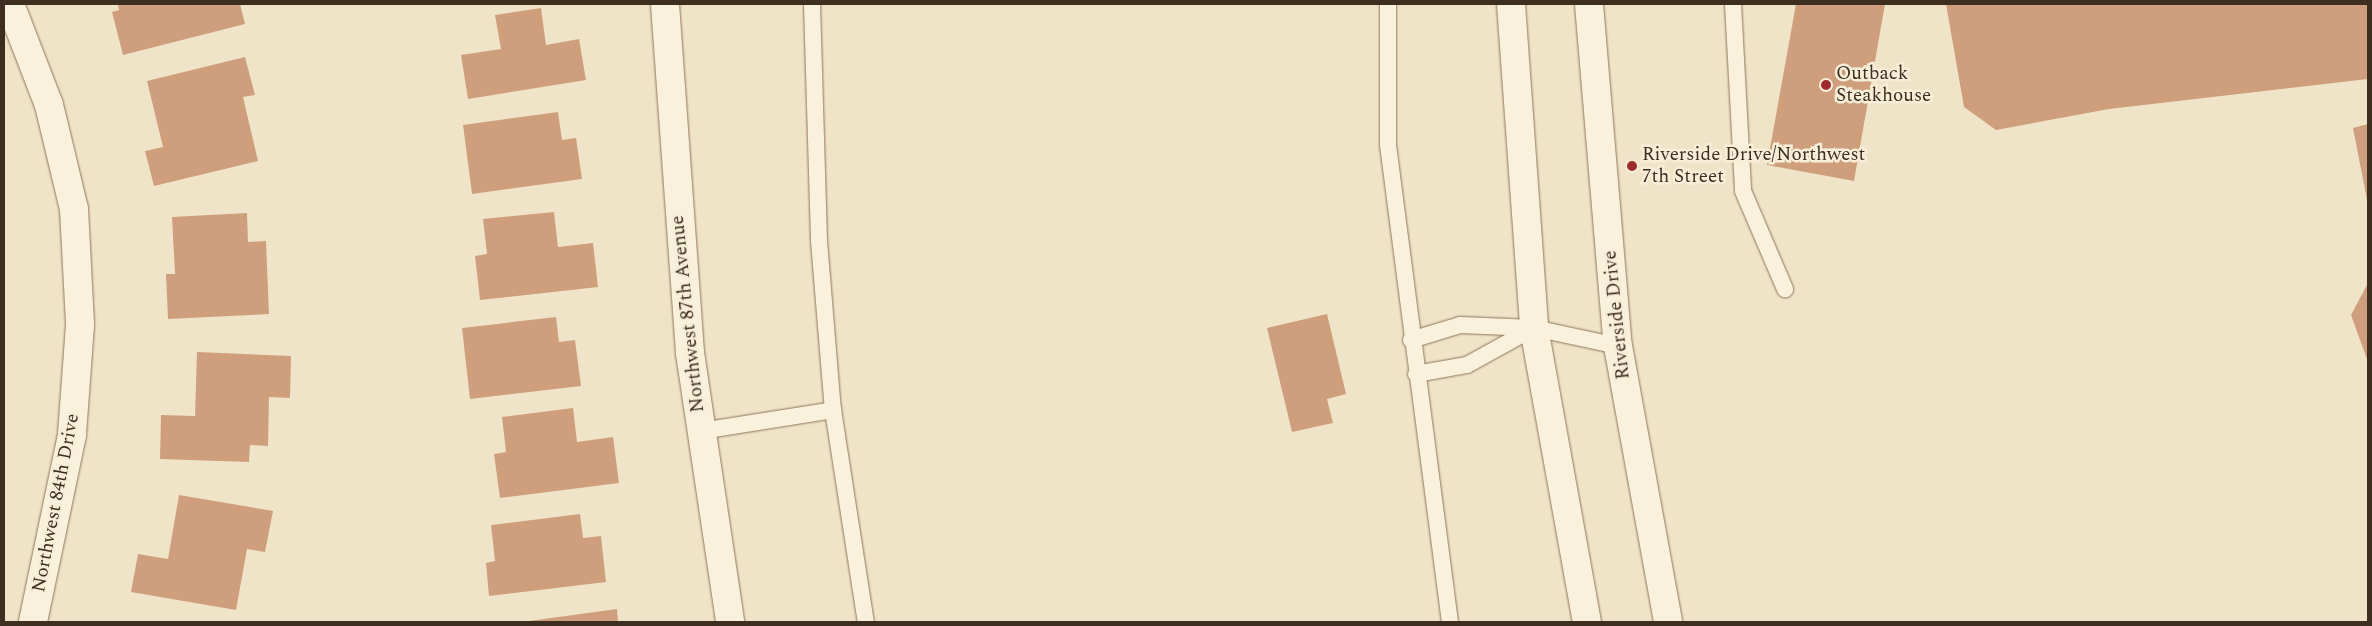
<!DOCTYPE html>
<html>
<head>
<meta charset="utf-8">
<style>
	body { margin:0 }
	#map { position:relative; width:2372px; height:626px; overflow:hidden; background:#f0e4c8; font-family:Spectral,serif }
	div>[style] { position:absolute }
	.building>* { inset:0; background:#cf9f7d }
	.roads { filter:drop-shadow(0 0 1px #8d765c) drop-shadow(0 0 1px #8d765c) }
	.service>* { height:16px; margin:-8px; padding:0 8px; transform-origin:8px; border-radius:8px; background:#faf1dc }
	.minor>* { height:28px; margin:-14px; padding:0 14px; transform-origin:14px; border-radius:14px; background:#faf1dc }
	.tertiary>* { height:28px; margin:-14px; padding:0 14px; transform-origin:14px; border-radius:14px; background:#faf1dc }
	.dots>* { width:14px; height:14px; translate:-50% -50%; box-sizing:border-box; border:2px solid #f7eed8; border-radius:50% }
	span { translate:-50% -50%; white-space:nowrap; text-align:center; line-height:1.15; -webkit-text-stroke:5px #f7eed8; paint-order:stroke }
	.poi-label { font-size:19px; color:#3d2e20 }
	.left { translate:0 -50%; text-align:left }
	.street-label { font-size:19px; color:#3d2e20 }
	.frame { position:absolute; inset:0; border:5px solid #3d2e20; pointer-events:none }
</style>
</head>
<body>
<div id="map">
	<div class="building">
		<i style="clip-path:polygon(118px 4px,240px 4px,245px 24px,123px 55px,112px 12px,119px 10px)"></i>
		<i style="clip-path:polygon(1796px 4px,1885px 4px,1854px 181px,1767px 165px)"></i>
		<i style="clip-path:polygon(1946px 4px,2368px 4px,2368px 79px,2109px 109px,1996px 130px,1964px 107px)"></i>
		<i style="clip-path:polygon(541px 8px,546px 45px,579px 39px,586px 80px,468px 99px,461px 55px,501px 49px,495px 15px)"></i>
		<i style="clip-path:polygon(245px 57px,255px 95px,243px 97px,258px 161px,154px 186px,145px 151px,163px 147px,147px 81px)"></i>
		<i style="clip-path:polygon(558px 112px,562px 140px,576px 138px,582px 179px,472px 194px,463px 125px)"></i>
		<i style="clip-path:polygon(2368px 124px,2368px 205px,2353px 128px)"></i>
		<i style="clip-path:polygon(554px 212px,558px 247px,593px 243px,598px 287px,480px 300px,475px 256px,487px 254px,483px 219px)"></i>
		<i style="clip-path:polygon(247px 213px,248px 242px,266px 241px,269px 314px,168px 319px,166px 274px,175px 274px,172px 217px)"></i>
		<i style="clip-path:polygon(2368px 283px,2368px 362px,2351px 315px)"></i>
		<i style="clip-path:polygon(1327px 314px,1346px 394px,1327px 399px,1333px 423px,1292px 432px,1267px 328px)"></i>
		<i style="clip-path:polygon(556px 317px,559px 342px,575px 340px,581px 386px,470px 399px,462px 328px)"></i>
		<i style="clip-path:polygon(197px 352px,291px 356px,290px 398px,269px 397px,268px 446px,250px 445px,249px 462px,160px 459px,161px 415px,195px 416px)"></i>
		<i style="clip-path:polygon(573px 408px,577px 442px,613px 437px,619px 483px,500px 498px,494px 454px,506px 452px,502px 417px)"></i>
		<i style="clip-path:polygon(179px 495px,273px 511px,265px 552px,247px 549px,236px 610px,131px 592px,138px 554px,168px 559px)"></i>
		<i style="clip-path:polygon(580px 514px,583px 538px,601px 536px,606px 582px,489px 596px,486px 563px,495px 561px,491px 525px)"></i>
		<i style="clip-path:polygon(617px 609px,618px 622px,529px 622px,529px 621px)"></i>
	</div>
	<div class="roads">
		<div class="service">
			<i style="left:812px;top:4px;width:237px;rotate:88.3deg"></i>
			<i style="left:819px;top:241px;width:170px;rotate:85.3deg"></i>
			<i style="left:833px;top:410px;width:215px;rotate:81.2deg"></i>
			<i style="left:1388px;top:4px;width:141px;rotate:90deg"></i>
			<i style="left:1388px;top:145px;width:481px;rotate:82.6deg"></i>
			<i style="left:1733px;top:4px;width:187px;rotate:86.9deg"></i>
			<i style="left:1743px;top:191px;width:107px;rotate:66.8deg"></i>
			<i style="left:1411px;top:340px;width:51px;rotate:-17deg"></i>
			<i style="left:1460px;top:325px;width:74px;rotate:2.3deg"></i>
			<i style="left:1534px;top:328px;width:86px;rotate:12.1deg"></i>
			<i style="left:1416px;top:374px;width:52px;rotate:-10deg"></i>
			<i style="left:1467px;top:365px;width:77px;rotate:-28.9deg"></i>
			<i style="left:701px;top:431px;width:134px;rotate:-9deg"></i>
		</div>
		<div class="minor">
			<i style="left:10px;top:4px;width:108px;rotate:68.9deg"></i>
			<i style="left:49px;top:105px;width:107px;rotate:76.5deg"></i>
			<i style="left:74px;top:209px;width:116px;rotate:87deg"></i>
			<i style="left:80px;top:325px;width:110px;rotate:94.2deg"></i>
			<i style="left:72px;top:435px;width:191px;rotate:101.8deg"></i>
			<i style="left:665px;top:4px;width:350px;rotate:85.9deg"></i>
			<i style="left:690px;top:353px;width:272px;rotate:81.5deg"></i>
		</div>
		<div class="tertiary">
			<i style="left:1511px;top:4px;width:325px;rotate:85.9deg"></i>
			<i style="left:1534px;top:328px;width:299px;rotate:79.8deg"></i>
			<i style="left:1589px;top:4px;width:343px;rotate:85.2deg"></i>
			<i style="left:1618px;top:346px;width:280px;rotate:79.7deg"></i>
		</div>
	</div>
	<div class="dots">
		<i style="left:1826px;top:85px;background:#9e2a2b"></i>
		<i style="left:1632px;top:166px;background:#9e2a2b"></i>
	</div>
	<div class="poi-label">
		<span class="left" style="left:1836px;top:85px">Outback<br>Steakhouse</span>
		<span class="left" style="left:1642px;top:166px">Riverside Drive/Northwest<br>7th Street</span>
	</div>
	<div class="street-label">
		<span style="left:688px;top:314px;rotate:-96deg">Northwest 87th Avenue</span>
		<span style="left:1617px;top:315px;rotate:-96deg">Riverside Drive</span>
		<span style="left:56px;top:503px;rotate:-79deg">Northwest 84th Drive</span>
	</div>
	<div class="frame"></div>
</div>
</body>
</html>
